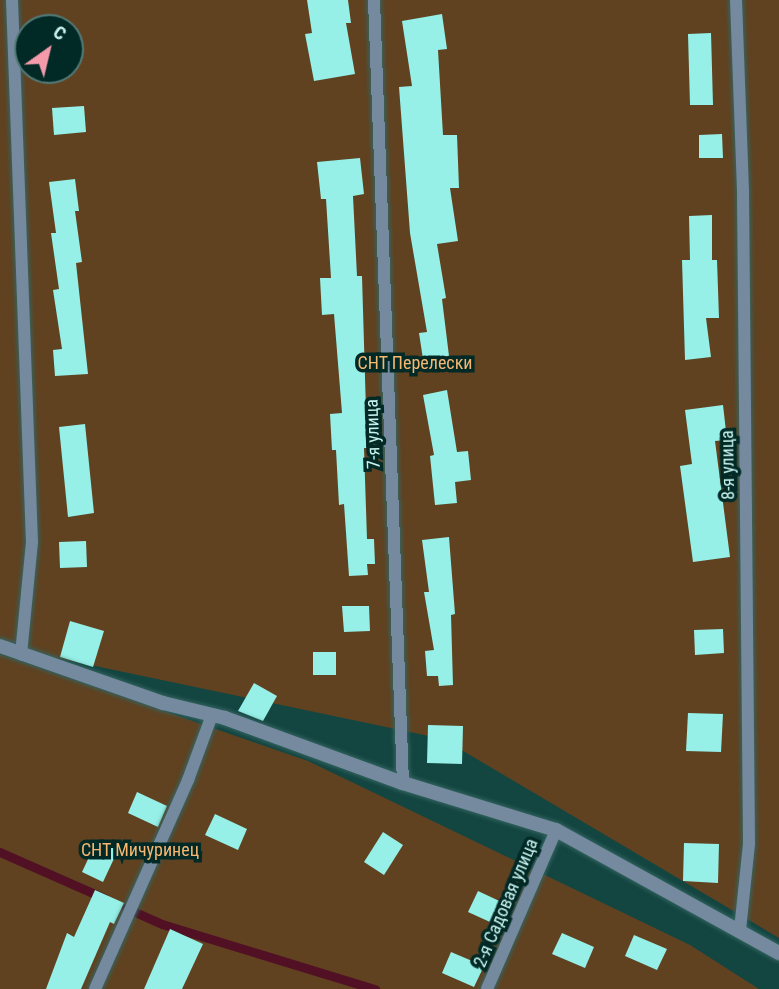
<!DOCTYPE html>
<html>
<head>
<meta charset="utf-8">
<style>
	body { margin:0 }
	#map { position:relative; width:779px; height:989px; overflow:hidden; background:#134541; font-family:"Roboto Condensed",sans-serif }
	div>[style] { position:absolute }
	.green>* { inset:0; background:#604221 }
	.stream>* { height:9px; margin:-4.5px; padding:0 4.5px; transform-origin:4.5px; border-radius:4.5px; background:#511024 }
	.building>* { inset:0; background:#96f0e7 }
	.roads { filter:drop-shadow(0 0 2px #346460) drop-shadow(0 0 2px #346460) }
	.service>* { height:12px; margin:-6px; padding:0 6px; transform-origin:6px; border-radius:6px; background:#758a9f }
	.minor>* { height:14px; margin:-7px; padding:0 7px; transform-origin:7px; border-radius:7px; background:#758a9f }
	span { translate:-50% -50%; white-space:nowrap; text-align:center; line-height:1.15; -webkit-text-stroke:7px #012a27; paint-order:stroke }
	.park-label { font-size:18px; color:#f7b770 }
	.street-label { font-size:18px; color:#c9f3ee }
	.north { position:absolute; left:14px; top:14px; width:70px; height:70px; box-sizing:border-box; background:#012a27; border:2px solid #517a77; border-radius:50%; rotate:34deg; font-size:19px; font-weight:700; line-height:28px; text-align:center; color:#c9f3ee }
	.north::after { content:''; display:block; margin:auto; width:24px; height:32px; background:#f39aab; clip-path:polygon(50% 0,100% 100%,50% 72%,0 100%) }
</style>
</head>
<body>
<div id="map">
	<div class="green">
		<i style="clip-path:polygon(evenodd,0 0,779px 0,779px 938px,443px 739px,0 646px,0 0,28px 28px,70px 28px,70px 70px,28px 70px,28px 28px)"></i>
		<i style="clip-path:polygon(0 654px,308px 761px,690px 945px,759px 989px,0 989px)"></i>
	</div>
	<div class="stream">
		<i style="left:0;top:852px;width:114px;rotate:23.9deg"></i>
		<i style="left:126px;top:908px;width:39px;rotate:24deg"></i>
		<i style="left:162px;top:924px;width:223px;rotate:17deg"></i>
	</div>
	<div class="building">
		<i style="clip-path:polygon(307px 0,348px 0,351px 23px,346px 23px,355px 74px,314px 81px,305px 34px,312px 33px)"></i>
		<i style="clip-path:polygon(442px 14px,447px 49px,438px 50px,443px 135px,457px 135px,459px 188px,450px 188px,458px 241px,437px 244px,446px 298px,442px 299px,449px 356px,423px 359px,419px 333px,427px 332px,410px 233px,399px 87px,412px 86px,402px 21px)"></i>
		<i style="clip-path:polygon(711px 33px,713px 105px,690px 105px,688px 34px)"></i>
		<i style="clip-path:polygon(84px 106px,86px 132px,54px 135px,52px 108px)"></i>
		<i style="clip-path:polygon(722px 134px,723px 158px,699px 158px,699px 135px)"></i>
		<i style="clip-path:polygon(360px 158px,364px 194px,353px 196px,357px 276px,362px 276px,366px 411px,372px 411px,375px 448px,364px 448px,367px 539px,374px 539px,375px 564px,367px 564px,368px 575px,349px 576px,344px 504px,339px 505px,336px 450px,332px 450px,330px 414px,342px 413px,334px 314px,322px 315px,320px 278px,331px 278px,326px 199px,321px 199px,317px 162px)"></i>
		<i style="clip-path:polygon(75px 179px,79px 211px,75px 211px,82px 262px,76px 263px,88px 374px,55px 376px,53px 350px,62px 349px,53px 290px,59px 289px,51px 233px,56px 233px,49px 182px)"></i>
		<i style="clip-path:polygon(712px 215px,712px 260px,717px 260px,719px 318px,706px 318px,711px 357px,685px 360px,682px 260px,690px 260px,689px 216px)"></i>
		<i style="clip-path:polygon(447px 390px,457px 452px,468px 451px,471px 480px,455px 482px,457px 503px,435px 505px,430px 456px,434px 455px,423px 395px)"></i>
		<i style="clip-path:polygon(723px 405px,727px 440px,715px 441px,730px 557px,693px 562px,680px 466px,692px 464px,685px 410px)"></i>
		<i style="clip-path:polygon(85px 424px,94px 513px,68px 517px,59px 427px)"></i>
		<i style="clip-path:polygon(449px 537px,455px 614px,451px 615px,453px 685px,439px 686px,438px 676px,427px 676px,425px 651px,434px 650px,424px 592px,429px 592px,422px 540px)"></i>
		<i style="clip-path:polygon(86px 541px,87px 567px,60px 568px,59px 542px)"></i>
		<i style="clip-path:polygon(342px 606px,369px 606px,370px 631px,344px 632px)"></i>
		<i style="clip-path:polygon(70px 621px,104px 631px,93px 667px,60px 657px)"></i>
		<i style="clip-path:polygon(723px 629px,724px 653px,695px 655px,694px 630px)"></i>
		<i style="clip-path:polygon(313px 652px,336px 652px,336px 675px,313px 675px)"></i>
		<i style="clip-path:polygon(254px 683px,277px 696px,263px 721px,238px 711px)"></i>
		<i style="clip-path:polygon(688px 713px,723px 714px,721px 752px,686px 751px)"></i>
		<i style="clip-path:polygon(428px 725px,463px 726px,462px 764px,427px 763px)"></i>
		<i style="clip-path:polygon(137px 792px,167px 806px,158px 827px,128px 813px)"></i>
		<i style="clip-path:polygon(215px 814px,247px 829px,238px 850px,205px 835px)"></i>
		<i style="clip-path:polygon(383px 832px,403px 845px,384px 875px,364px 862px)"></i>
		<i style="clip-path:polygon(97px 840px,118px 850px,103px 882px,82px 872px)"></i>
		<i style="clip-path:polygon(684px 843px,719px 844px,718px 883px,683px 881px)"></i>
		<i style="clip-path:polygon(95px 890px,124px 903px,114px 924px,110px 922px,81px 989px,46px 989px,67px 933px,74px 937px)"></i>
		<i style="clip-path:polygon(478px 891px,510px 906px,501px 927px,468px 912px)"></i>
		<i style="clip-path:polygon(170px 929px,203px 944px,182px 989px,144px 989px)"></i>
		<i style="clip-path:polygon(562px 933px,594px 947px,585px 968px,552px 954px)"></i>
		<i style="clip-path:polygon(634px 935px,667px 949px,657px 970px,625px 956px)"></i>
		<i style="clip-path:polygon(451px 952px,484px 966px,474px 987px,442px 973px)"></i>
	</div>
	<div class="roads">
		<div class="service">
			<i style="left:12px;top:0;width:542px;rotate:87.89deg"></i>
			<i style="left:32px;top:542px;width:113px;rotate:95.6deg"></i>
			<i style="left:374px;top:0;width:784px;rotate:87.88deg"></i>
			<i style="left:736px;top:0;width:192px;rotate:87.9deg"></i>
			<i style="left:743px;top:192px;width:652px;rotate:89.47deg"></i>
			<i style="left:749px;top:844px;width:85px;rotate:96deg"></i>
			<i style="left:95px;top:989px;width:229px;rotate:-66deg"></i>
			<i style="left:188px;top:780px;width:69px;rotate:-69.7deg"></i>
			<i style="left:487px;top:989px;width:173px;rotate:-66.5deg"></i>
		</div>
		<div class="minor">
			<i style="left:0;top:646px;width:173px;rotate:19.3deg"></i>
			<i style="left:163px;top:703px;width:64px;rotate:13.6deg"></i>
			<i style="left:225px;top:718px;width:189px;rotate:20.1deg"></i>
			<i style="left:403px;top:783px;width:160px;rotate:17.1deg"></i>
			<i style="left:556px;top:830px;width:255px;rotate:28.9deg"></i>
		</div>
	</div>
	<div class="park-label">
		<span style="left:415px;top:363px">СНТ Перелески</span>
		<span style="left:140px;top:850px">СНТ Мичуринец</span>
	</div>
	<div class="street-label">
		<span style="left:373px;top:434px;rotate:-92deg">7-я улица</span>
		<span style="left:728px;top:465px;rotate:-91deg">8-я улица</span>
		<span style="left:506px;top:903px;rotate:-67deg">2-я Садовая улица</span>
	</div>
	<div class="north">С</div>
</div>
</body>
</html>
